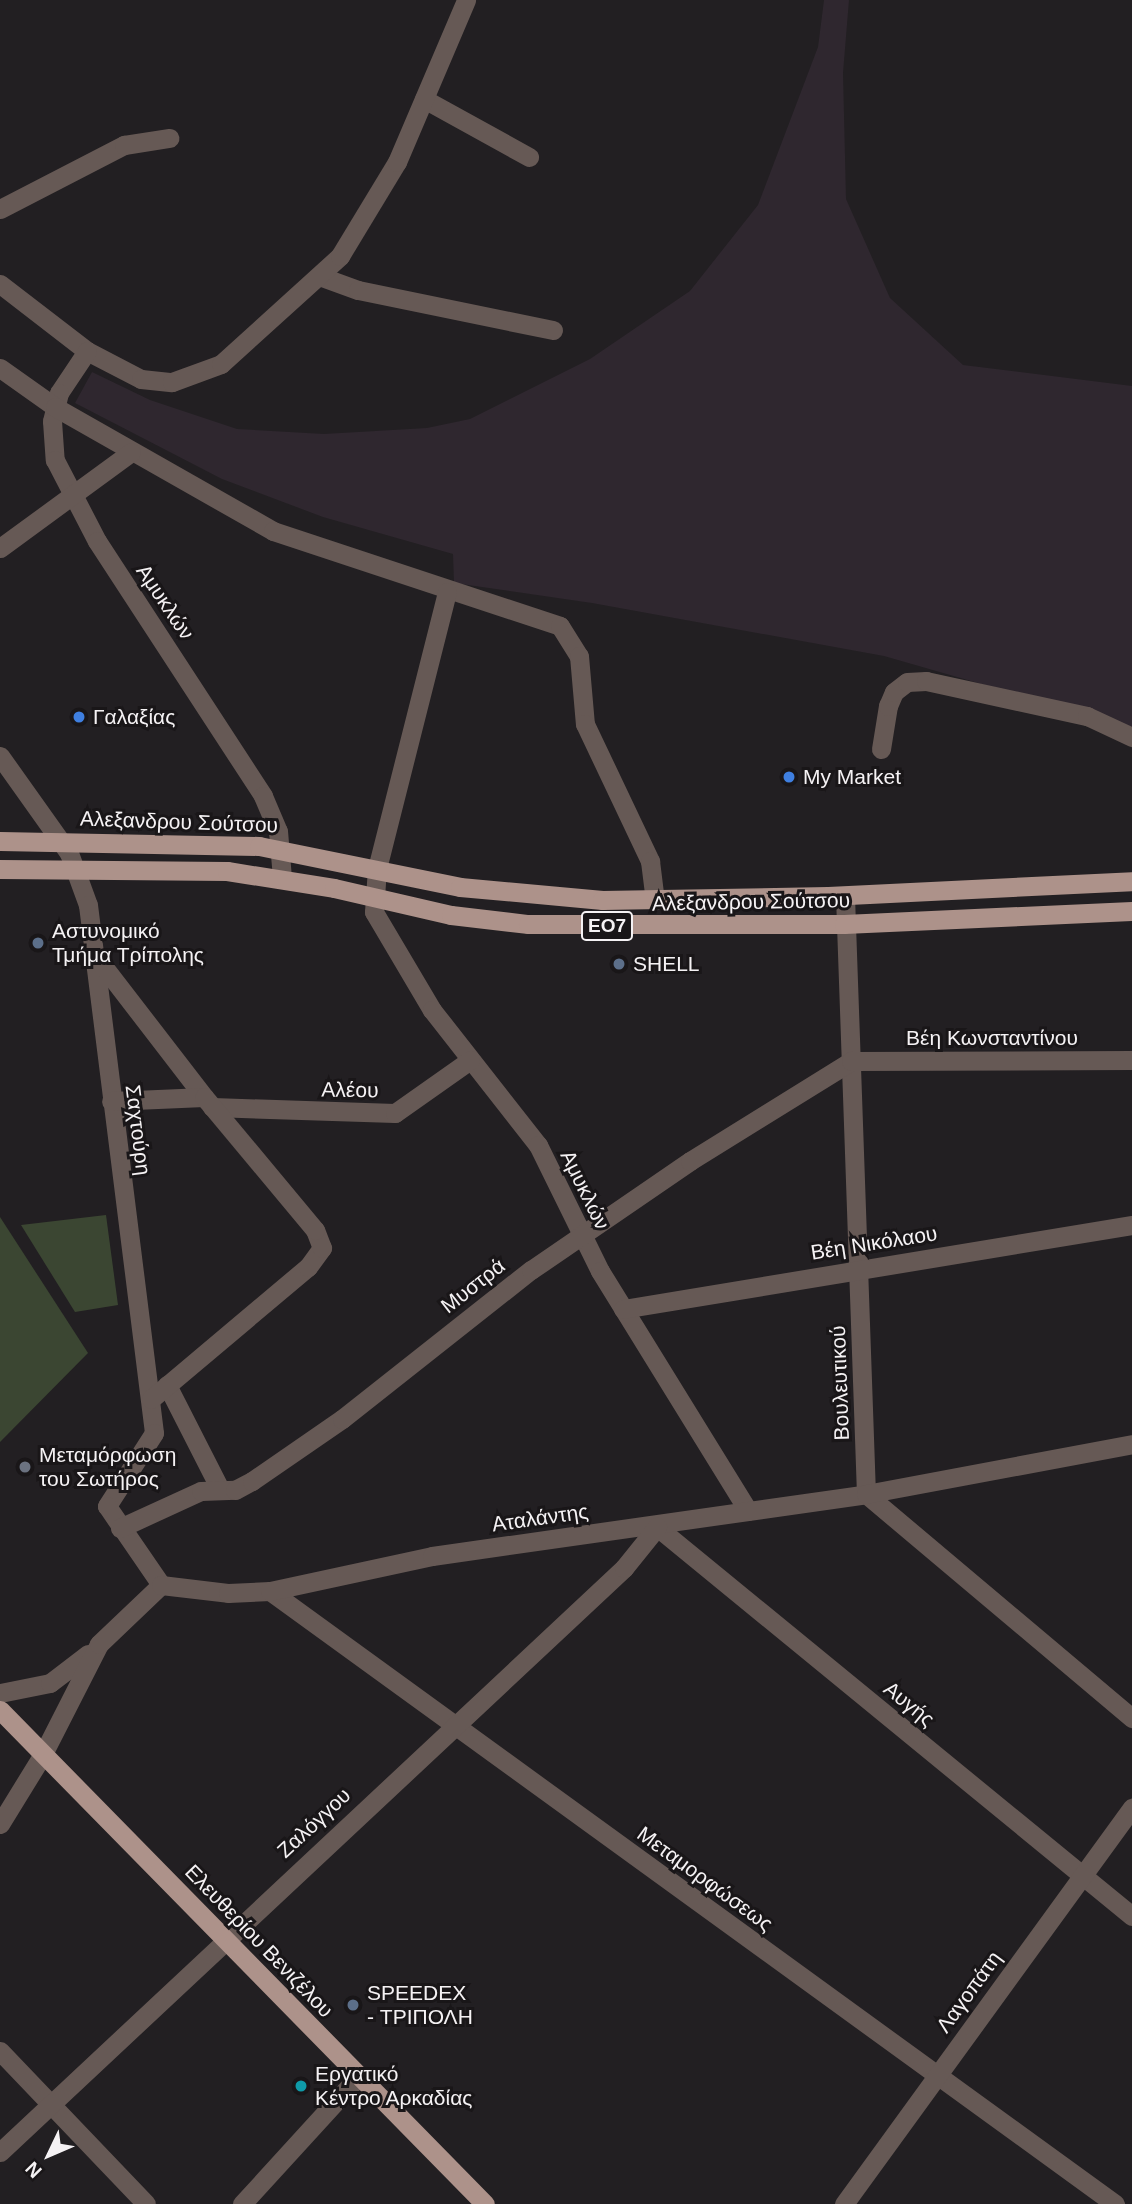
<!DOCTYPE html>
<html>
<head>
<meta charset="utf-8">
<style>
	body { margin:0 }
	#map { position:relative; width:1132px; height:2204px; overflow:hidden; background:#221f22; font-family:Arial,sans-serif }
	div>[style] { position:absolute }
	.built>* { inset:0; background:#2f272f }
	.green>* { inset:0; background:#3b4632 }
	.minor>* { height:19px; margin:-9.5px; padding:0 9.5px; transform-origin:9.5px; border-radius:9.5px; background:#665955 }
	.tertiary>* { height:19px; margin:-9.5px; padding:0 9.5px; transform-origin:9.5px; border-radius:9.5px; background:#665955 }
	.primary>* { height:19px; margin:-9.5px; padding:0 9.5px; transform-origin:9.5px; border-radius:9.5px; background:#ad928a }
	.dots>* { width:19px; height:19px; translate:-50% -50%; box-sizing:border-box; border:4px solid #191618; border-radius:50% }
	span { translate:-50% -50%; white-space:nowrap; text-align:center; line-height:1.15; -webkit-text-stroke:6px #191618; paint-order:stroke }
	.shield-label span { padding:2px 5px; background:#191618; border:2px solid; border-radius:5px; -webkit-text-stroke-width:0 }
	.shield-label { font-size:19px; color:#f5f2f4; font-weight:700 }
	.street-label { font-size:21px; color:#f5f2f4 }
	.poi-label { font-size:21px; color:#f5f2f4 }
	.left { translate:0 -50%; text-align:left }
	.north { position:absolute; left:14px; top:2120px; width:70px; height:70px; -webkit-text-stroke:5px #191618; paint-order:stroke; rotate:226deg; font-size:19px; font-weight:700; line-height:28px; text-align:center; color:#f5f2f4 }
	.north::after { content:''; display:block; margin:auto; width:24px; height:32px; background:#f5f2f4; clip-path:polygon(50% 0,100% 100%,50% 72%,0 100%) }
</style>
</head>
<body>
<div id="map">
	<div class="built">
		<i style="clip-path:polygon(824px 0,849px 0,843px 73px,846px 199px,890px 298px,963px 365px,1132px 386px,1132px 733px,1121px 724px,884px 656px,592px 603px,454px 583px,453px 554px,323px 517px,222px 479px,75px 403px,92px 372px,150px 400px,237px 429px,324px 434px,427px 428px,470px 419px,590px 359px,690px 291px,758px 205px,818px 47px)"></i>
	</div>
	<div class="green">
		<i style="clip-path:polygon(106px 1215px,118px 1305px,75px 1312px,21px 1225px)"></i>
		<i style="clip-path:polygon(0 1217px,88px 1353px,0 1442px)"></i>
	</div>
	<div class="minor">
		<i style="left:424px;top:99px;width:120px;rotate:28.9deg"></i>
		<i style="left:0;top:209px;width:140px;rotate:-27.3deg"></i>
		<i style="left:124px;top:145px;width:46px;rotate:-8.8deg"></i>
		<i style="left:322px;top:277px;width:38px;rotate:20deg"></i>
		<i style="left:358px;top:290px;width:199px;rotate:11.6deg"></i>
		<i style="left:0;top:284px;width:110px;rotate:37.6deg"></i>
		<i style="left:87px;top:351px;width:61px;rotate:27.4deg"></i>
		<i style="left:141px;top:379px;width:31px;rotate:6deg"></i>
		<i style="left:172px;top:382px;width:52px;rotate:-20.2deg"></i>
		<i style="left:221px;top:364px;width:161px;rotate:-42.2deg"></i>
		<i style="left:340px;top:256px;width:110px;rotate:-58.8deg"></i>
		<i style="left:397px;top:162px;width:176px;rotate:-66.9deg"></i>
		<i style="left:87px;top:351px;width:50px;rotate:123.7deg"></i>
		<i style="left:59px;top:393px;width:29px;rotate:104deg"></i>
		<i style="left:52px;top:421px;width:39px;rotate:86deg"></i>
		<i style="left:55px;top:460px;width:91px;rotate:62.6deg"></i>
		<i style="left:97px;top:541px;width:304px;rotate:56.9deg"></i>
		<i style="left:263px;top:796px;width:38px;rotate:67deg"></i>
		<i style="left:278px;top:831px;width:47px;rotate:85.1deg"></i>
		<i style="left:0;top:368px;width:67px;rotate:35.3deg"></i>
		<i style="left:55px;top:407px;width:251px;rotate:29.6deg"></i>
		<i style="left:273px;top:531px;width:302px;rotate:18.3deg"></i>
		<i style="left:560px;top:626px;width:36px;rotate:58deg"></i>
		<i style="left:579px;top:656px;width:68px;rotate:85deg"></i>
		<i style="left:585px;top:724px;width:152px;rotate:64.6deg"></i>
		<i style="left:650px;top:861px;width:40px;rotate:82.9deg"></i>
		<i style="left:0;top:548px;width:162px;rotate:-36.2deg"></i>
		<i style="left:447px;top:592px;width:285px;rotate:104.2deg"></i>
		<i style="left:377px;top:868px;width:44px;rotate:93.9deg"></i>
		<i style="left:374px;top:912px;width:114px;rotate:59.4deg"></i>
		<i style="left:432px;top:1010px;width:172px;rotate:51.9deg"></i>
		<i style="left:538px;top:1145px;width:140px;rotate:63.8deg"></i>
		<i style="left:600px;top:1271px;width:282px;rotate:58.3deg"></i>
		<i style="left:881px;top:749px;width:44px;rotate:-80.8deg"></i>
		<i style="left:888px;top:706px;width:15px;rotate:-67deg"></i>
		<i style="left:894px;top:692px;width:16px;rotate:-38deg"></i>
		<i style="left:907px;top:682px;width:19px;rotate:-3deg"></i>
		<i style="left:926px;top:681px;width:165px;rotate:12.3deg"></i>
		<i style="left:1087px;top:716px;width:50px;rotate:25deg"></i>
		<i style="left:0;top:756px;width:119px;rotate:54.6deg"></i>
		<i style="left:69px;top:853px;width:55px;rotate:69.9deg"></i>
		<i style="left:88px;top:905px;width:532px;rotate:82.87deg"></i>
		<i style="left:154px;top:1433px;width:87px;rotate:122.8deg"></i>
		<i style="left:107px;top:1506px;width:96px;rotate:55.6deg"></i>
		<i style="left:845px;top:896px;width:598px;rotate:87.99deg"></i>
		<i style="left:866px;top:1494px;width:348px;rotate:40.1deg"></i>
		<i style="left:97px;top:958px;width:175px;rotate:52.4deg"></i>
		<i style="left:204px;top:1097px;width:93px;rotate:177.5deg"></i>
		<i style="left:212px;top:1107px;width:183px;rotate:1.9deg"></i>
		<i style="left:395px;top:1113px;width:92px;rotate:-35.2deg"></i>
		<i style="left:623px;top:1309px;width:516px;rotate:-9.37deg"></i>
		<i style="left:167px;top:1385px;width:117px;rotate:63deg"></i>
		<i style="left:151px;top:1399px;width:205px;rotate:-40.1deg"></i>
		<i style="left:308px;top:1267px;width:24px;rotate:-54deg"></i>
		<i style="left:322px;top:1248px;width:19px;rotate:-111deg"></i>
		<i style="left:315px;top:1230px;width:173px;rotate:-129.8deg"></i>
		<i style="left:657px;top:1527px;width:614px;rotate:39.32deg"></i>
		<i style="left:120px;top:1528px;width:89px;rotate:-24.6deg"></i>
		<i style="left:201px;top:1491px;width:34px;rotate:-2deg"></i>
		<i style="left:235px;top:1490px;width:19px;rotate:-28deg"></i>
		<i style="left:252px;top:1481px;width:109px;rotate:-34.6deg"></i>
		<i style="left:342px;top:1419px;width:241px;rotate:-38.3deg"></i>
		<i style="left:531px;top:1270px;width:193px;rotate:-34.4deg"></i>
		<i style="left:690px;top:1161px;width:190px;rotate:-31.8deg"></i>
		<i style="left:851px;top:1061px;width:281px;rotate:-0.2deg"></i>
		<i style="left:270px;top:1591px;width:1044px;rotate:35.96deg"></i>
		<i style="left:0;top:1693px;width:51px;rotate:-11.3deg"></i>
		<i style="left:50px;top:1683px;width:48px;rotate:-37.3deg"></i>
		<i style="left:43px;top:1754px;width:123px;rotate:-63deg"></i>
		<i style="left:99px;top:1644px;width:86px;rotate:-43.6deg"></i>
		<i style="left:161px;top:1585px;width:67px;rotate:6.8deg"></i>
		<i style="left:228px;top:1593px;width:42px;rotate:-2.7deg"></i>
		<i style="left:270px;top:1591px;width:166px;rotate:-12.2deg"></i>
		<i style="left:432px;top:1556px;width:438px;rotate:-8.1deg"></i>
		<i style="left:866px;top:1494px;width:271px;rotate:-10.6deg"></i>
		<i style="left:0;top:2051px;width:211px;rotate:46.3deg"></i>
		<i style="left:0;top:2152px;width:855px;rotate:-43.1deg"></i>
		<i style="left:624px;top:1568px;width:53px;rotate:-51.2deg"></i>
		<i style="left:242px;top:2204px;width:173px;rotate:-47.6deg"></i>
		<i style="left:844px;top:2204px;width:490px;rotate:-54deg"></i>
	</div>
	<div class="tertiary">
		<i style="left:0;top:1824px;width:82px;rotate:-58.4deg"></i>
	</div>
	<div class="primary">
		<i style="left:0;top:841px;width:259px;rotate:1.1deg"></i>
		<i style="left:259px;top:846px;width:205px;rotate:11.5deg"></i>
		<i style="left:460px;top:887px;width:143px;rotate:5.2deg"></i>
		<i style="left:602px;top:900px;width:226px;rotate:-1deg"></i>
		<i style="left:828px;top:896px;width:304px;rotate:-2.8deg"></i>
		<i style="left:0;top:869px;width:227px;rotate:0.5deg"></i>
		<i style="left:227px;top:871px;width:108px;rotate:9deg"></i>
		<i style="left:334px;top:888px;width:120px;rotate:13deg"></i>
		<i style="left:451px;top:915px;width:78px;rotate:6.7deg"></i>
		<i style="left:528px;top:924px;width:316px"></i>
		<i style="left:844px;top:924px;width:288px;rotate:-2.6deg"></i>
		<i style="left:0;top:1710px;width:692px;rotate:45.53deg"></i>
	</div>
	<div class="dots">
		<i style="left:79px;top:717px;background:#3f7fe0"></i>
		<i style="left:789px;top:777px;background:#3f7fe0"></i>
		<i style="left:38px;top:943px;background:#5c6f8a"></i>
		<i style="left:619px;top:964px;background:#5c6f8a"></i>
		<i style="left:25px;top:1467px;background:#6b7280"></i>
		<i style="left:353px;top:2005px;background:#5c6f8a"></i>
		<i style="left:301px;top:2086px;background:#0f9aa8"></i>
	</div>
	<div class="shield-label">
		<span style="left:607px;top:926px">ΕΟ7</span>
	</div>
	<div class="street-label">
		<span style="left:165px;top:602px;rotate:56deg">Αμυκλών</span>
		<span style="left:179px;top:822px;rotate:2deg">Αλεξανδρου Σούτσου</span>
		<span style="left:751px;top:902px;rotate:-1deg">Αλεξανδρου Σούτσου</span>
		<span style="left:992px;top:1038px">Βέη Κωνσταντίνου</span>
		<span style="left:350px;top:1090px;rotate:1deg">Αλέου</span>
		<span style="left:138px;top:1130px;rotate:83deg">Σαχτούρη</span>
		<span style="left:585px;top:1190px;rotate:64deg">Αμυκλών</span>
		<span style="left:874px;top:1243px;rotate:-9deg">Βέη Νικόλαου</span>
		<span style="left:473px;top:1286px;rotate:-38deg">Μυστρά</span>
		<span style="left:840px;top:1383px;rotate:-92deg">Βουλευτικού</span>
		<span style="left:540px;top:1518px;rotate:-8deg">Αταλάντης</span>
		<span style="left:909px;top:1704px;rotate:39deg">Αυγής</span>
		<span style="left:314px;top:1823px;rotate:-43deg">Ζαλόγγου</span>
		<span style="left:705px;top:1879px;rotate:36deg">Μεταμορφώσεως</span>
		<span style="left:259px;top:1941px;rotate:46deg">Ελευθερίου Βενιζέλου</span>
		<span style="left:969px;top:1992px;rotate:-54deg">Λαγοπάτη</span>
	</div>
	<div class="poi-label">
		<span class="left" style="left:93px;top:717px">Γαλαξίας</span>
		<span class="left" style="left:803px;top:777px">My Market</span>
		<span class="left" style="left:52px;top:943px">Αστυνομικό<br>Τμήμα Τρίπολης</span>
		<span class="left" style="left:633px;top:964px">SHELL</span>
		<span class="left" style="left:39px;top:1467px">Μεταμόρφωση<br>του Σωτήρος</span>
		<span class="left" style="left:367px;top:2005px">SPEEDEX<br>- ΤΡΙΠΟΛΗ</span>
		<span class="left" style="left:315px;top:2086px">Εργατικό<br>Κέντρο Αρκαδίας</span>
	</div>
	<div class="north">N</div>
</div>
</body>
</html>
